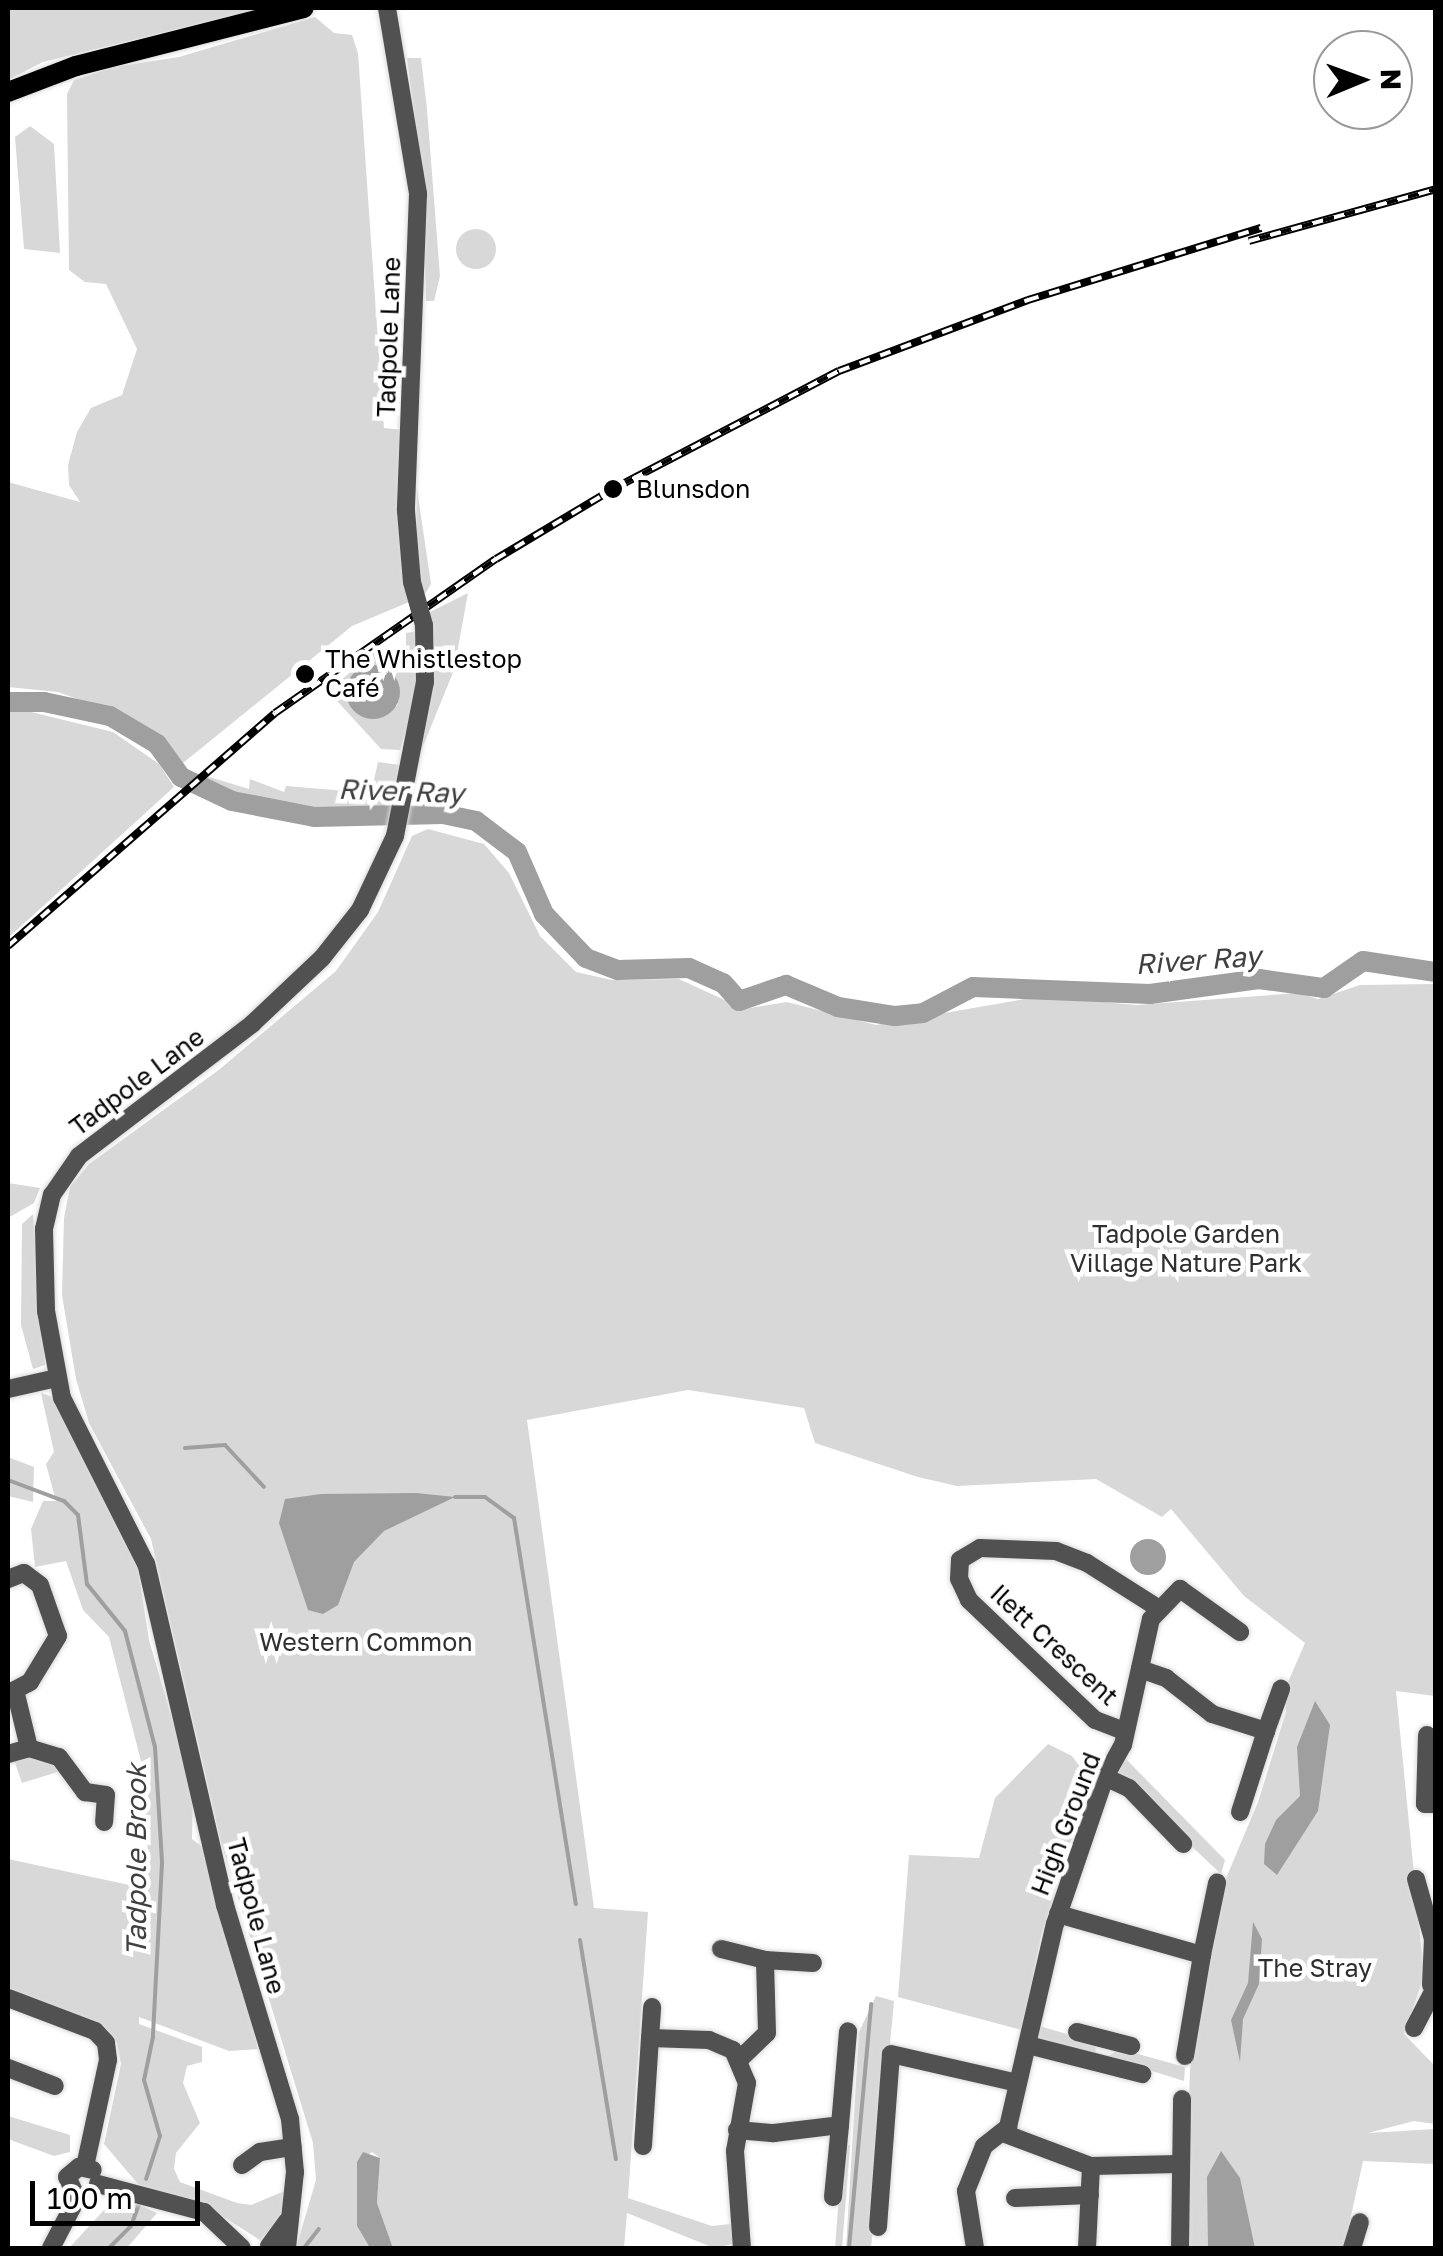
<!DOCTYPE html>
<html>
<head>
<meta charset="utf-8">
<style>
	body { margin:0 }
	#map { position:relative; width:1443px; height:2256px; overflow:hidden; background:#fff; font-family:"Golos Text",sans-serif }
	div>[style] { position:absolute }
	.green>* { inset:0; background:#d8d8d8 }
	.round { border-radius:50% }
	.water>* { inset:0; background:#9f9f9f }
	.stream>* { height:4px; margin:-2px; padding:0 2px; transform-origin:2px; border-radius:2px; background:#9f9f9f }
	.river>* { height:20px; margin:-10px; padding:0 10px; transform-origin:10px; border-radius:10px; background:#9f9f9f }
	.roads { filter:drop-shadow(0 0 2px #dbdbdb) drop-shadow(0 0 2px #dbdbdb) }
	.minor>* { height:18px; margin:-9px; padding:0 9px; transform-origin:9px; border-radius:9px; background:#515151 }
	.major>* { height:20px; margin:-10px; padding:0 10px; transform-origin:10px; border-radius:10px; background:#000 }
	.rail>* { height:8px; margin-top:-4px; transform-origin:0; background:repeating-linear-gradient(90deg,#fff 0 11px,#000 0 22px); box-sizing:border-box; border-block:2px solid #000 }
	.minor-bridge>* { height:18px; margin:-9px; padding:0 9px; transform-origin:9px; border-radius:9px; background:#515151 }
	.dots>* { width:28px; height:28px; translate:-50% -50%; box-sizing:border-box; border:5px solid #fff; border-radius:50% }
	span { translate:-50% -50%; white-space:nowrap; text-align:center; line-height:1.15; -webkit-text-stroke:9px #fff; paint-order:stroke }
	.street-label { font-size:25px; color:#000 }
	.poi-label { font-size:25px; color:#000 }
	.left { translate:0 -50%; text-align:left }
	.park-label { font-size:25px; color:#2f2f2f }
	.water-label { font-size:28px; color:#404040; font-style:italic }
	.frame { position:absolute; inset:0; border:10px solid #000; pointer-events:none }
	.north { position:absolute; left:1313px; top:30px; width:100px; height:100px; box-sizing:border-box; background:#fff; border:2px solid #999; border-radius:50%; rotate:89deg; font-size:28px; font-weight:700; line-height:40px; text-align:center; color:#000 }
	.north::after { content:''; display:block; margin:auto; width:35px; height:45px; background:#000; clip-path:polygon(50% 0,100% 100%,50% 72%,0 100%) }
	.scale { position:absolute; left:30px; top:2181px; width:170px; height:45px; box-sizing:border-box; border:5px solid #000; border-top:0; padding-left:12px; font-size:30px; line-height:35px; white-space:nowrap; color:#000; -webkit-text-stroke:8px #fff; paint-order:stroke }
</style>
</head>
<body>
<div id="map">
	<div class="green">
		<i style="clip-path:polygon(8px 8px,262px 8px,43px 62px,8px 80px)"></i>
		<i style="clip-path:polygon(315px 17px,334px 33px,352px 35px,358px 53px,384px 428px,405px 430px,409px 602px,352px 626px,183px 763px,174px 763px,153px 731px,134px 720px,58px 692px,8px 687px,8px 482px,80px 502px,69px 485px,68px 465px,77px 432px,91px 408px,122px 395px,137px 349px,106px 284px,85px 282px,69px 270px,67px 94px,74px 80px,114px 67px,179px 57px)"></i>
		<i style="clip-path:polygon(407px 58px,421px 58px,427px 109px,440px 276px,434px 301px,426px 301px,423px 181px)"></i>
		<i style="clip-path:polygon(30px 126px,54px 144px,60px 253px,24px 249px,15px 137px)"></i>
		<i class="round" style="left:456px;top:229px;width:40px;height:40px"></i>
		<i style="clip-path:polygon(417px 489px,431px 584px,425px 594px,416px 574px)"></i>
		<i style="clip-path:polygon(468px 593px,454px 670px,421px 751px,433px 671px,428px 613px)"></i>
		<i style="clip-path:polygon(evenodd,418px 631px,419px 691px,400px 750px,381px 749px,328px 691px,378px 649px,406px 670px,406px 633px,418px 631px,347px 682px,399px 697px,397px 706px,344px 697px,347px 682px)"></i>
		<i style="clip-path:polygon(27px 711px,113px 732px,159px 764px,174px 787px,8px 938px,8px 712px)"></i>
		<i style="clip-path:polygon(378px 762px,400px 765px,390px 808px,380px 814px,300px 808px,200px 783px,206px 776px,249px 789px,250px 779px,284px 792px,286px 786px,371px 793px)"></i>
		<i style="clip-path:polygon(428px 829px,484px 844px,509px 873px,540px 936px,576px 972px,612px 980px,679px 979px,744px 1009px,787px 1002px,876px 1025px,1042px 996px,1136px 1005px,1298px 993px,1318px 999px,1360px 985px,1435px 984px,1435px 1696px,1396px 1691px,1424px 1976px,1404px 2034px,1435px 2066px,1435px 2124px,1414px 2121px,1368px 2133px,1435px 2129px,1435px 2164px,1363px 2161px,1344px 2248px,1184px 2248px,1190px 2069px,1222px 1888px,1258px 1802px,1286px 1712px,1285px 1689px,1305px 1643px,1244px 1596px,1171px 1509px,1162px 1517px,1096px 1479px,957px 1486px,918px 1477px,815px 1443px,804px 1408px,688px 1390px,527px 1420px,594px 1908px,648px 1912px,628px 2198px,712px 2226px,731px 2224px,733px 2244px,714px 2248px,627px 2213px,624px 2248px,393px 2248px,377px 2203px,380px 2158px,372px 2152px,357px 2162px,357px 2226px,370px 2248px,296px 2248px,316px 2180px,313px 2143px,221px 1842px,151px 1539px,89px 1423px,76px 1379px,62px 1295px,64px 1218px,70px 1187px,89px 1164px,220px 1069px,336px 971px,378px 912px,412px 836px)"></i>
		<i style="clip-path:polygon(8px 1183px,40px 1188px,34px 1203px,8px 1218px)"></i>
		<i style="clip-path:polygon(33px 1214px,45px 1365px,33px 1369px,21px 1325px,22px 1224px)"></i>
		<i style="clip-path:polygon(41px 1393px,53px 1397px,134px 1544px,149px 1640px,193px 1791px,192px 1839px,209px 1852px,258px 2049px,229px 2051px,139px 2017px,139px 2024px,202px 2047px,202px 2062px,187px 2066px,183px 2083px,200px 2123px,176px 2153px,174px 2169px,180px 2182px,237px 2203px,251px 2205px,287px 2190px,279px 2220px,260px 2240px,211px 2209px,138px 2184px,104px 2144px,121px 2064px,117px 2043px,107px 2031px,8px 1993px,8px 1859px,134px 1886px,146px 1879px,148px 1854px,142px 1765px,109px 1637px,83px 1610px,66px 1561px,35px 1567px,31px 1529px,43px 1501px,56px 1501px,46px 1464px,54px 1452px)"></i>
		<i style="clip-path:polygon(8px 1457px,34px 1467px,33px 1502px,8px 1496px)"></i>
		<i style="clip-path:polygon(1048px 1744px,1072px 1756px,1090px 1780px,1041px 1936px,1022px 2030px,898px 1997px,909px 1855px,979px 1858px,995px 1798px)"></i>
		<i style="clip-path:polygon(29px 1755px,61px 1767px,64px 1770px,22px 1783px,13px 1757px)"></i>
		<i style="clip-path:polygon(1125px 1758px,1225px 1860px,1221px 1874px,1117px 1776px)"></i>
		<i style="clip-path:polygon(876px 1996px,894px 2001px,871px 2248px,846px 2248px,859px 2032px)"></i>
		<i style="clip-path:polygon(1039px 2026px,1095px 2042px,1096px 2055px,1038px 2041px)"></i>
		<i style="clip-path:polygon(1120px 2049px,1185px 2067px,1184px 2081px,1107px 2057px)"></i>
		<i style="clip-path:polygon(8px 2116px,70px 2135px,70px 2152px,54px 2156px,8px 2139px)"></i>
		<i style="clip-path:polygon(843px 2144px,850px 2145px,842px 2248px,835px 2248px)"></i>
		<i style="clip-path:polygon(131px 2201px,157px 2213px,127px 2248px,69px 2248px,105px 2209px)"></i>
	</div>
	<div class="water">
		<i class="round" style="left:346px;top:665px;width:54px;height:54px"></i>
		<i style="clip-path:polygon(321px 1494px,416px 1493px,455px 1497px,384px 1531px,354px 1562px,338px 1605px,323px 1614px,308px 1610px,279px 1523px,285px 1499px)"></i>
		<i class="round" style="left:1130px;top:1539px;width:36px;height:36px"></i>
		<i style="clip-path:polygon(1315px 1701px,1330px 1725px,1318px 1811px,1277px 1875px,1264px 1864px,1265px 1844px,1276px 1820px,1300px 1796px,1297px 1747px)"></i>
		<i style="clip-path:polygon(1253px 1922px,1262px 1939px,1259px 1984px,1243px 2019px,1240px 2062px,1231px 2020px,1248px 1983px)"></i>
		<i style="clip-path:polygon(1221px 2151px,1240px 2178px,1255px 2248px,1208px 2248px,1207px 2177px)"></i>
		<i style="clip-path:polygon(363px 2152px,380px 2158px,377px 2203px,393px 2248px,370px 2248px,357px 2226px,357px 2162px)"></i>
	</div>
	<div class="stream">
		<i style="left:185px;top:1448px;width:40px;rotate:-4.3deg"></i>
		<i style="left:225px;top:1445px;width:57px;rotate:47.1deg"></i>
		<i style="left:8px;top:1480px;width:60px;rotate:20.6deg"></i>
		<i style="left:64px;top:1501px;width:20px;rotate:45deg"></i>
		<i style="left:78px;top:1515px;width:70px;rotate:82.6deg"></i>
		<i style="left:87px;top:1584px;width:60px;rotate:51deg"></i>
		<i style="left:125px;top:1631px;width:120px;rotate:75.5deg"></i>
		<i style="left:155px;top:1747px;width:116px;rotate:86.5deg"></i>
		<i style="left:162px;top:1863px;width:174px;rotate:93deg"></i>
		<i style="left:153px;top:2037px;width:44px;rotate:101.8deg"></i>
		<i style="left:144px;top:2080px;width:58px;rotate:74.1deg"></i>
		<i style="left:160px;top:2136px;width:45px;rotate:108deg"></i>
		<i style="left:455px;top:1497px;width:30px"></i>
		<i style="left:485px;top:1497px;width:36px;rotate:36deg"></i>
		<i style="left:514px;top:1518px;width:391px;rotate:80.9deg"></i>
		<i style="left:580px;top:1940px;width:222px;rotate:80.7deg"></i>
		<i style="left:109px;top:2248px;width:31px;rotate:-45deg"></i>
		<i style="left:131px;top:2226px;width:23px;rotate:-70deg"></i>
		<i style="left:304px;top:2248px;width:24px;rotate:-52deg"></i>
		<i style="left:849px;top:2248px;width:245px;rotate:-84.8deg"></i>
	</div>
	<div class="river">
		<i style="left:8px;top:702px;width:36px"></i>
		<i style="left:44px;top:702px;width:67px;rotate:12deg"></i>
		<i style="left:110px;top:716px;width:55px;rotate:30.8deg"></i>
		<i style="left:157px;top:744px;width:41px;rotate:54deg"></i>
		<i style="left:181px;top:777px;width:56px;rotate:25.2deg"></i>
		<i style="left:232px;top:801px;width:84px;rotate:11deg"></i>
		<i style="left:314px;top:817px;width:129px;rotate:-1.3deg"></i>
		<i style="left:443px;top:814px;width:34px;rotate:12deg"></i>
		<i style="left:476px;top:821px;width:51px;rotate:37.1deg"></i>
		<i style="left:517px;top:852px;width:68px;rotate:66.5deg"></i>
		<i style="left:544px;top:914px;width:61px;rotate:46.3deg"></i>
		<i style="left:586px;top:958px;width:34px;rotate:21deg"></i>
		<i style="left:618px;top:970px;width:71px;rotate:-1.6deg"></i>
		<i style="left:689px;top:968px;width:37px;rotate:24deg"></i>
		<i style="left:723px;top:983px;width:24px;rotate:48deg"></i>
		<i style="left:739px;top:1001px;width:50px;rotate:-18.8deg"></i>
		<i style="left:786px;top:985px;width:56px;rotate:22.9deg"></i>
		<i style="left:838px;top:1007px;width:58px;rotate:9deg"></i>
		<i style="left:895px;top:1016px;width:28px;rotate:-6deg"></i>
		<i style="left:923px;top:1013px;width:56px;rotate:-27.5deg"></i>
		<i style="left:973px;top:987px;width:177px;rotate:2.3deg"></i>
		<i style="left:1150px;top:994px;width:110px;rotate:-7.8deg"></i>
		<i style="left:1259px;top:979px;width:66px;rotate:7.9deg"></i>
		<i style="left:1324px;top:988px;width:47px;rotate:-34.7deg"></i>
		<i style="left:1363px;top:961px;width:74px;rotate:8.6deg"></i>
	</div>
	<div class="roads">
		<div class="minor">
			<i style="left:387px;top:8px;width:189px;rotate:80.5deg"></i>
			<i style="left:418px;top:194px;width:317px;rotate:92.2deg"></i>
			<i style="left:406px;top:511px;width:71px;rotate:85.2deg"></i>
			<i style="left:8px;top:1389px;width:50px;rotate:-12.7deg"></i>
			<i style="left:8px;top:1579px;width:17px;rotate:-21deg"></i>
			<i style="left:24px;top:1573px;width:20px;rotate:37deg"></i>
			<i style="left:40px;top:1585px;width:54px;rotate:70.6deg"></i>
			<i style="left:58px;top:1636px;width:54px;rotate:121.3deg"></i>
			<i style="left:30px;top:1682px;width:17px;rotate:152deg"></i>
			<i style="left:15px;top:1690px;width:60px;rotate:76.4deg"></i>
			<i style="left:29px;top:1748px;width:22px;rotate:164deg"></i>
			<i style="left:1140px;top:1669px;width:28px;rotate:19deg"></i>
			<i style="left:1166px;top:1678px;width:58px;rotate:38deg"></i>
			<i style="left:1212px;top:1714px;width:57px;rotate:17.5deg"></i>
			<i style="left:1266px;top:1731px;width:85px;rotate:107.8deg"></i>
			<i style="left:1124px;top:1731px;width:31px;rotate:-159deg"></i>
			<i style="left:1095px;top:1720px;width:174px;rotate:-136.4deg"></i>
			<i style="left:969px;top:1600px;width:23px;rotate:-115deg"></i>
			<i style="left:959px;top:1579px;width:19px;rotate:-87deg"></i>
			<i style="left:960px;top:1560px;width:23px;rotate:-31deg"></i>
			<i style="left:980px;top:1548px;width:76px;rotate:2.3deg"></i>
			<i style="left:1056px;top:1551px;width:33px;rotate:21deg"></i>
			<i style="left:1087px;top:1563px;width:84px;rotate:32.4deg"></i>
			<i style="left:1266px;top:1731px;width:45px;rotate:-70.3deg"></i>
			<i style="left:1427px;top:1735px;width:69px;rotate:91.7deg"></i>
			<i style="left:1425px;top:1804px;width:11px"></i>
			<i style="left:29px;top:1748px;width:31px;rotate:17deg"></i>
			<i style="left:59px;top:1757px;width:44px;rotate:53.4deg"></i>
			<i style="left:85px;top:1792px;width:21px;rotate:8deg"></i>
			<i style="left:106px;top:1795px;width:27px;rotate:94deg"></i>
			<i style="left:1105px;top:1777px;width:26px;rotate:25deg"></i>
			<i style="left:1129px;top:1788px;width:78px;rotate:46deg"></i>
			<i style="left:1416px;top:1879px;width:62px;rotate:74.2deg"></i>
			<i style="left:1433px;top:1939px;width:46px;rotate:92.5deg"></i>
			<i style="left:1058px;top:1914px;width:150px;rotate:15.9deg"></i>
			<i style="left:1202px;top:1955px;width:74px;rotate:-78.2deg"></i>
			<i style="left:721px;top:1949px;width:45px;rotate:14deg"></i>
			<i style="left:8px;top:1998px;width:93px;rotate:20.8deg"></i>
			<i style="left:95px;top:2031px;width:16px;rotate:47deg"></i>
			<i style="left:106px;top:2043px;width:17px;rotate:83deg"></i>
			<i style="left:108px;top:2060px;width:108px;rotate:102.2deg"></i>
			<i style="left:1414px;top:2028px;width:47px;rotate:-62.4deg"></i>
			<i style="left:1077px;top:2032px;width:56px;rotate:14.5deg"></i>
			<i style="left:650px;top:2038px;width:31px;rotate:-86deg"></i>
			<i style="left:1028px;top:2045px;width:118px;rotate:14.3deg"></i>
			<i style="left:1185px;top:2056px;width:102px;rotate:-80.4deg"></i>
			<i style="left:740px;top:2059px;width:37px;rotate:-44deg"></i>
			<i style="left:767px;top:2033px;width:73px;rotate:-91.6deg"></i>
			<i style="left:765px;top:1960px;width:48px;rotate:3.6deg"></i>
			<i style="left:8px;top:2068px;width:50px;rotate:21deg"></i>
			<i style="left:737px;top:2130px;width:37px;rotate:5deg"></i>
			<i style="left:774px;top:2133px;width:66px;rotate:-6.9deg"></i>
			<i style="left:840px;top:2125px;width:94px;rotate:-85.1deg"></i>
			<i style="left:1003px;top:2133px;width:94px;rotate:20.6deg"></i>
			<i style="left:1091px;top:2166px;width:87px;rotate:-1.3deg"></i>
			<i style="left:643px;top:2146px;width:108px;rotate:-86.3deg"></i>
			<i style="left:650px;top:2038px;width:59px;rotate:1.9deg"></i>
			<i style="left:709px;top:2040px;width:26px;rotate:23deg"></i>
			<i style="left:733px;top:2050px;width:36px;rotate:67deg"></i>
			<i style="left:747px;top:2083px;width:69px;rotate:100deg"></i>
			<i style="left:735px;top:2151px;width:97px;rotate:85.9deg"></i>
			<i style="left:242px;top:2165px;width:22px;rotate:-36deg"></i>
			<i style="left:260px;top:2152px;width:33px;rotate:-9deg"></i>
			<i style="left:98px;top:2184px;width:110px;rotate:14.8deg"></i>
			<i style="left:204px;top:2212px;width:52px;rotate:43.5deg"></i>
			<i style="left:833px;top:2197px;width:72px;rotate:-84.4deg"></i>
			<i style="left:77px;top:2198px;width:23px;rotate:-115deg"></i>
			<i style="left:67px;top:2177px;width:16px;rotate:-40deg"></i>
			<i style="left:79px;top:2167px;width:14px;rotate:12deg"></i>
			<i style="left:1015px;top:2198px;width:75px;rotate:-2.3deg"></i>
			<i style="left:878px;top:2227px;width:173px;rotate:-85.7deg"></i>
			<i style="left:891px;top:2054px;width:130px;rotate:12.9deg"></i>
			<i style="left:269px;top:2246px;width:31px;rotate:-54deg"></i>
			<i style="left:51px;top:2248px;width:56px;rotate:-62.5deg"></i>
			<i style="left:287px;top:2248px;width:76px;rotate:-84deg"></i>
			<i style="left:295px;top:2172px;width:53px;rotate:-95.4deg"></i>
			<i style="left:290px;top:2119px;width:224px;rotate:-106.9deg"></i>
			<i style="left:225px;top:1905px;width:350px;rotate:-103deg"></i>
			<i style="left:146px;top:1564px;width:186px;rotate:-116.8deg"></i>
			<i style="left:62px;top:1398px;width:88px;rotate:-100.4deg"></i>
			<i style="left:46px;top:1311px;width:82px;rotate:-91.4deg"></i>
			<i style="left:44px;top:1229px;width:35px;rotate:-77deg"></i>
			<i style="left:52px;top:1195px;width:47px;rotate:-55.3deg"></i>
			<i style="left:79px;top:1156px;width:218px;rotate:-37.3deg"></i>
			<i style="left:252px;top:1024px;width:96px;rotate:-43.3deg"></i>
			<i style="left:322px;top:958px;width:61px;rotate:-51.6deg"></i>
			<i style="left:360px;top:910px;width:82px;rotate:-64.7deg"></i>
			<i style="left:395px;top:836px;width:157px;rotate:-79deg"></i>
			<i style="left:425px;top:682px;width:57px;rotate:-91deg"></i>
			<i style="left:975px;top:2248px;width:58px;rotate:-99deg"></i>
			<i style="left:966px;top:2191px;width:48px;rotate:-68.2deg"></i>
			<i style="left:984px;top:2146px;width:31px;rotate:-38deg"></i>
			<i style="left:1008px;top:2127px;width:208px;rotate:-77deg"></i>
			<i style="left:1055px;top:1924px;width:155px;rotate:-71.2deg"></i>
			<i style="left:1105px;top:1777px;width:37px;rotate:-61deg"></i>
			<i style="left:1123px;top:1745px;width:129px;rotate:-77.5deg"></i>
			<i style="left:1151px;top:1619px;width:42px;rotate:-46deg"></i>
			<i style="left:1180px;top:1589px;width:74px;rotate:35.6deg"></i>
			<i style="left:1087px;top:2248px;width:82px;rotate:-87.2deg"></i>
			<i style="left:1180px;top:2248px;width:149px;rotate:-89.2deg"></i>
			<i style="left:1352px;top:2248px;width:27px;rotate:-73deg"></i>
		</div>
		<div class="major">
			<i style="left:8px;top:92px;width:73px;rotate:-20.9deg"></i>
			<i style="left:76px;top:66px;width:235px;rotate:-14.3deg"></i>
		</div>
	</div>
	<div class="rail">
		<i style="left:1249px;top:241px;width:194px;rotate:-15.5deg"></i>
		<i style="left:8px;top:946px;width:354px;rotate:-41.1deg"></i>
		<i style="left:275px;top:713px;width:269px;rotate:-34.9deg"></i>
		<i style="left:496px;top:559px;width:136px;rotate:-30.9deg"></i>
		<i style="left:613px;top:489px;width:255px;rotate:-27.6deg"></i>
		<i style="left:839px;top:371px;width:202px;rotate:-20.6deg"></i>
		<i style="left:1028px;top:300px;width:244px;rotate:-17.2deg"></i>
	</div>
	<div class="minor-bridge">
		<i style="left:412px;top:582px;width:45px;rotate:74.4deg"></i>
	</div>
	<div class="dots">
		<i style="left:613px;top:489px;background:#000"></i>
		<i style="left:305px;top:674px;background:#000"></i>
	</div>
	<div class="street-label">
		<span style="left:389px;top:337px;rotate:-88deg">Tadpole Lane</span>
		<span style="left:137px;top:1082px;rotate:-37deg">Tadpole Lane</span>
		<span style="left:1054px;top:1645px;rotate:43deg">Ilett Crescent</span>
		<span style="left:1066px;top:1824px;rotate:-69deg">High Ground</span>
		<span style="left:256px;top:1916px;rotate:75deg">Tadpole Lane</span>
	</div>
	<div class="poi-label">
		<span class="left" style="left:636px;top:489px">Blunsdon</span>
		<span class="left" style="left:325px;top:674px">The Whistlestop<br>Café</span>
	</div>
	<div class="park-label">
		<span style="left:1186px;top:1249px">Tadpole Garden<br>Village Nature Park</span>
		<span style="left:366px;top:1642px">Western Common</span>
		<span style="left:1315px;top:1968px">The Stray</span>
	</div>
	<div class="water-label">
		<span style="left:401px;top:791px;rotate:2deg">River Ray</span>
		<span style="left:1198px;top:960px;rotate:-4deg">River Ray</span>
		<span style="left:136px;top:1860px;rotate:-90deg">Tadpole Brook</span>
	</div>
	<div class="frame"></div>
	<div class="north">N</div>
	<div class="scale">100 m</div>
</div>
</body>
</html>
